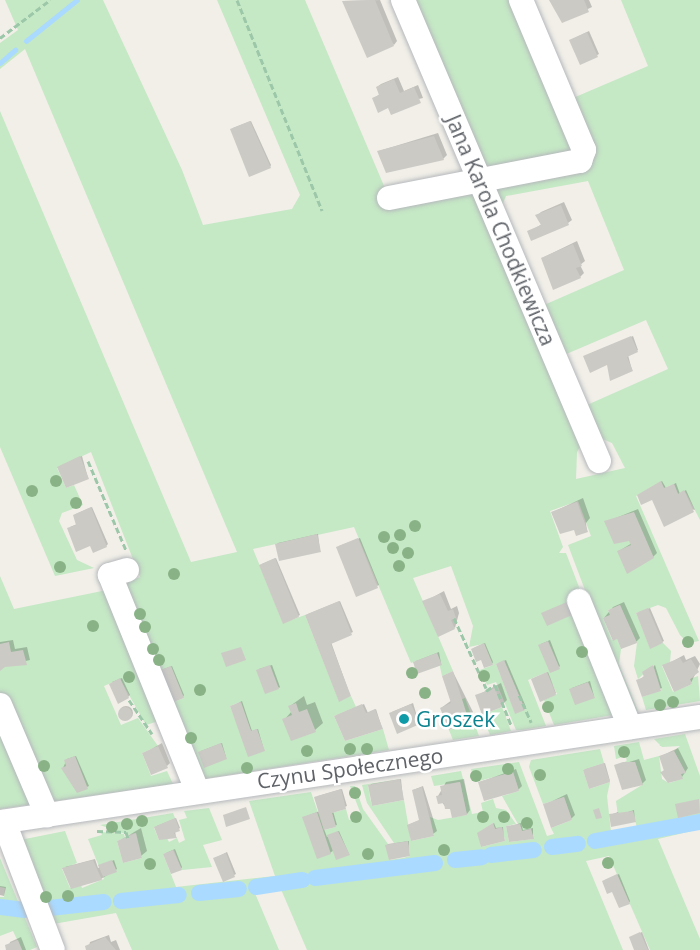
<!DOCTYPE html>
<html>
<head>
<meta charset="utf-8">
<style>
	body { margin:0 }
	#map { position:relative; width:700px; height:950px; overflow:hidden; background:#f1efe8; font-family:"Open Sans",sans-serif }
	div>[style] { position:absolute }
	.green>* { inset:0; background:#c5e8c5 }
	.shadow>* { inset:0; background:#0003 }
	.round { border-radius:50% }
	.stream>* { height:4.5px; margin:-2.25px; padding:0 2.25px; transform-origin:2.25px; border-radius:2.25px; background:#aadaff }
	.canal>* { height:16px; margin:-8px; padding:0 8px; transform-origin:8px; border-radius:8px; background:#aadaff }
	.building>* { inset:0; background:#cccac5 }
	.path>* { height:3px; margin-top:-1.5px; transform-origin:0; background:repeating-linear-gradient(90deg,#9cc7a9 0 6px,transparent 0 9px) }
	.roads { filter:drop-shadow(0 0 2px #b5b8bc) drop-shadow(0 0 2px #b5b8bc) }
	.minor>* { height:24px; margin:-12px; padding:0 12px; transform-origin:12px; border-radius:12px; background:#fff }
	.trees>* { width:12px; height:12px; margin:-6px; border-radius:50%; background:#89b387 }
	.dots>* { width:16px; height:16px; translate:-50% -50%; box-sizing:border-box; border:3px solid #fff; border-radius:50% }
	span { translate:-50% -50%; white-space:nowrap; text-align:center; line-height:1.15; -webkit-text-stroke:5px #fff; paint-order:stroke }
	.street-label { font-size:21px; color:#5f6368 }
	.culture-label { font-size:21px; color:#0d838f }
	.left { translate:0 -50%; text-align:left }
</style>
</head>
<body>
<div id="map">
	<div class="green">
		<i style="clip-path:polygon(evenodd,5px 0,103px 0,182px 170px,203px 225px,292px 209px,300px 195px,217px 0,305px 0,393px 207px,476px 193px,582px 444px,577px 452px,576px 479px,625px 468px,612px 443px,600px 438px,587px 405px,668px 369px,646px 320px,564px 355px,544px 305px,624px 270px,588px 181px,506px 196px,501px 208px,495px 194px,498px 183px,591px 165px,596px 150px,573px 98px,648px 66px,621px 0,700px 0,700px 520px,685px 491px,678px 494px,674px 484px,664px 488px,660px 482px,636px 496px,699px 641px,688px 643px,680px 635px,666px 608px,658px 605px,636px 613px,650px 648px,663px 643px,671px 651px,670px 662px,662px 666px,673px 692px,692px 684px,690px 679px,698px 676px,700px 701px,646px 710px,642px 697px,661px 690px,653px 665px,638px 679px,634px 666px,637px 643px,620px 605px,608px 610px,610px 615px,603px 618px,612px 640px,617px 639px,621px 649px,619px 664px,638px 711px,631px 712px,568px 545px,591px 536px,578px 501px,550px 511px,563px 547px,559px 553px,566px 553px,579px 587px,577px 602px,619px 714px,554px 725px,544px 700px,557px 694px,547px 672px,528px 680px,546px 726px,522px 730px,516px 730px,496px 682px,487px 685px,480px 670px,493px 665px,483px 644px,469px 647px,473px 626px,451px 566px,413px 578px,453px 671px,442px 676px,437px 653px,411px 663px,354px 527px,253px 549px,283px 623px,305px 615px,339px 701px,351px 696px,356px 707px,334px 716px,345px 741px,383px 729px,389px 750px,202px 779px,171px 703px,184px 698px,158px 671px,122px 585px,140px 577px,91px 452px,57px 468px,66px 488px,74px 485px,83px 505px,62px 513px,59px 521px,77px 560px,94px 568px,55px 576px,0 447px,0 111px,191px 562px,237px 552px,25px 49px,0 69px,0 43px,18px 30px,5px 0,504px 661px,525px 709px,515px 713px,496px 664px,504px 661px,5px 0,240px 702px,251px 731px,249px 756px,230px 706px,240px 702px)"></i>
		<i style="clip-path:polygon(415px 0,512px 0,573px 146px,569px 155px,494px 169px,484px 164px)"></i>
		<i style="clip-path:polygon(0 576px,14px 609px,107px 590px,162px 720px,146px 725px,120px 679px,104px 686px,121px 725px,138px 718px,158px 746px,142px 753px,151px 776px,167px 771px,173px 784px,0 809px)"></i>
		<i style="clip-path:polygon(465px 698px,479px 736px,453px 740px,449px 730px,469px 721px,460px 700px)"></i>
		<i style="clip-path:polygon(502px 707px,511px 731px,490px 735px,482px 715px)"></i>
		<i style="clip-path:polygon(evenodd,685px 734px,700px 776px,700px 829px,658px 839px,700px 939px,700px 950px,650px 950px,609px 856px,586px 861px,623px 950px,307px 950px,280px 887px,254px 891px,279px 950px,132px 950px,116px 913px,53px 924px,20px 840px,65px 831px,77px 863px,62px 869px,70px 888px,81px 885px,82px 888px,104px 879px,88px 839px,102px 835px,101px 832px,124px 834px,125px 838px,117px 841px,123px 863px,142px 858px,135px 833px,128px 835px,100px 825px,173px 813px,175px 818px,154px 828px,159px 840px,166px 836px,169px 842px,177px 838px,179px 843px,185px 840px,179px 820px,187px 818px,184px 811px,209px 808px,222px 840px,203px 845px,212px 867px,182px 870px,174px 850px,163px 854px,176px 887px,275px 876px,249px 801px,311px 792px,324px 830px,336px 827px,332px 813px,346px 809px,349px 820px,362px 817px,350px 786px,355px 786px,363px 809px,388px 844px,389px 860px,403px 858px,410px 856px,408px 842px,394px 843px,367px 803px,362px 785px,400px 779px,368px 785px,370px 798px,372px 806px,404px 800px,411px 841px,434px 836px,430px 817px,438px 820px,467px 815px,460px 782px,434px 786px,431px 776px,461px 771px,472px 814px,483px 812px,481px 803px,493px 799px,496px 808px,506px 810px,516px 824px,506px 826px,509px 842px,533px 839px,531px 829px,522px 831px,502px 796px,519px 791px,513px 772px,475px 782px,471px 769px,519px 762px,547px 836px,554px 834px,551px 828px,572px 820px,564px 797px,543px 804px,529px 767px,531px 760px,600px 749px,604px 763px,583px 770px,589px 789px,610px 782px,607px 796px,611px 832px,637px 828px,633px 811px,618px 816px,616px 801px,642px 785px,635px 762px,627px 764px,626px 756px,616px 759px,614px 746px,639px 742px,644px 760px,659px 756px,662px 779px,669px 783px,682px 779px,681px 774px,685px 772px,674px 751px,680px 746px,662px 747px,654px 739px,685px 734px,493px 823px,495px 829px,502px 827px,505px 841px,481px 847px,478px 833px,493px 823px)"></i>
		<i style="clip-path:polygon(0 858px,37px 947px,30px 950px,22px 950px,13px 931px,0 936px,0 897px,4px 897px,5px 888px,0 887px)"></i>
	</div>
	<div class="shadow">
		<i style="clip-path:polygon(380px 0,397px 41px,394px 45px,344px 1px)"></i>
		<i style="clip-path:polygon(554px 0,589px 0,592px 7px,563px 21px)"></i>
		<i style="clip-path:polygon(589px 31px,599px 54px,581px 63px,571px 40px)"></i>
		<i style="clip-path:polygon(398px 77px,404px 91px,418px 85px,423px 98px,389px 106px,374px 98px,380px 94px,377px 87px,381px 84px)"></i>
		<i style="clip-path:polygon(251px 121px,271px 165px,270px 167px,233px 128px)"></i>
		<i style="clip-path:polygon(438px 133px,447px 155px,443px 159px,379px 151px)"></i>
		<i style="clip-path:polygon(564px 202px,572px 220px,568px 223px,529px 232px,542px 224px,537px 216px,541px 212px)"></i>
		<i style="clip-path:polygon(577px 241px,585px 261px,580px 265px,584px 273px,580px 277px,542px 258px)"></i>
		<i style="clip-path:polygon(633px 336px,638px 350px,628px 355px,632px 370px,587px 355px)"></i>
		<i style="clip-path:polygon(82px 456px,88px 478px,60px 466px)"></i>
		<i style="clip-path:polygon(662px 481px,666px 488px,676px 483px,680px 494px,686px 490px,695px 510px,640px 494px)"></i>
		<i style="clip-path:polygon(583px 498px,590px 518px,586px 523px,587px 531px,575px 530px,553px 512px)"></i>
		<i style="clip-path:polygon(92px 507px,108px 544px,106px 546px,91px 544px,70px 527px,77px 524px,76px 514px)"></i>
		<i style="clip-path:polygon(638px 509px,657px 553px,653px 557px,619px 551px,632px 543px,630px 539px,606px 522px)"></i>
		<i style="clip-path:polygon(318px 534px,320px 550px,277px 544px,278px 543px)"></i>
		<i style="clip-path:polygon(360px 538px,379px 585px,357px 595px,339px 546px)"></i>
		<i style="clip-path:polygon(276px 558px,300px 615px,298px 616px,262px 564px)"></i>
		<i style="clip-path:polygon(444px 591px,451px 609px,457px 606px,459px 613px,455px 628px,424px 602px)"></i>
		<i style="clip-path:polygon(340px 601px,353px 632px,331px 642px,350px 695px,308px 614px)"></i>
		<i style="clip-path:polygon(624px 602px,640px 638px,636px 642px,604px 618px,613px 607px)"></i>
		<i style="clip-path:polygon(650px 608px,664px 641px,662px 642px,639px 612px)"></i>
		<i style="clip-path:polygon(13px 640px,15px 649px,27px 647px,30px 660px,0 667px,0 642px)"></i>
		<i style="clip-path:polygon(550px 640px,560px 666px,559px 667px,541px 644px)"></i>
		<i style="clip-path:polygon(485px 643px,493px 662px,492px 664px,474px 648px)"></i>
		<i style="clip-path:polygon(439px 652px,441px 663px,415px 662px,416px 661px)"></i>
		<i style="clip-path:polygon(684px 655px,686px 660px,695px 656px,700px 664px,691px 683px,664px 666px)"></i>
		<i style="clip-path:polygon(506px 660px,526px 707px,524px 709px,499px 663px)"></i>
		<i style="clip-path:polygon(272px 665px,280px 687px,279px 688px,259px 669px)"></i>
		<i style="clip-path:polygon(655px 665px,662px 688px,643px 695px,640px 680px)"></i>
		<i style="clip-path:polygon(172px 666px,184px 695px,183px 697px,161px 670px)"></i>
		<i style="clip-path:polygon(453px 672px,474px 714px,468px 720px,441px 708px,452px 700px,446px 675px)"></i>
		<i style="clip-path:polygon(548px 672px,556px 693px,555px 694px,532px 679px)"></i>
		<i style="clip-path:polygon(122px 678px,130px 695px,128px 697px,112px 682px)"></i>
		<i style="clip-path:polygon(590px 681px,594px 696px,572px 688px)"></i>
		<i style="clip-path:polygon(501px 683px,507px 700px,501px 706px,476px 696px)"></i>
		<i style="clip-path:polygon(304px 696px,307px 705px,315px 702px,323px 723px,315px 730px,284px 720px,292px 711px,290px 706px)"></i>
		<i style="clip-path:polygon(242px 701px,252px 731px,258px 729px,264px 750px,232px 706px)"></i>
		<i style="clip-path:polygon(413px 703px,419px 723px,392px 712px)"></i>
		<i style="clip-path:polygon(364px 704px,368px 713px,376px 709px,382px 728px,337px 715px)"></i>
		<i class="round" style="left:119px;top:706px;width:14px;height:14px"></i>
		<i style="clip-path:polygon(162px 743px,170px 763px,167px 766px,143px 754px)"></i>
		<i style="clip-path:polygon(222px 743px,226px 757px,201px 751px)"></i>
		<i style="clip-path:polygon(678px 748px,688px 768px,682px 777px,662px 772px,665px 769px,661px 756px)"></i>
		<i style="clip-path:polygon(76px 756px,89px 786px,78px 791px,63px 768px,67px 759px)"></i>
		<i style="clip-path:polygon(639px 759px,646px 780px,642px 784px,616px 766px)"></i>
		<i style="clip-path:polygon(605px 763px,610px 781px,584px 770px,586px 769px)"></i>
		<i style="clip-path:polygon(516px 769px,522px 786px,518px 790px,480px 782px)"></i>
		<i style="clip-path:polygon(401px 779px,403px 799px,370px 786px,371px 784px)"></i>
		<i style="clip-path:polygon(464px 779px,470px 810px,467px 814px,446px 808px,438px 796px,446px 782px)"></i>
		<i style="clip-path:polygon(423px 786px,437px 831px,433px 834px,408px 825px,420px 820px,413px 790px)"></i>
		<i style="clip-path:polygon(342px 789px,347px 806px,333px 811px,337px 825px,324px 829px,327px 837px,339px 831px,349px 854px,334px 850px,330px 853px,304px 817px,320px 811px,318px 796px)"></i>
		<i style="clip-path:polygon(567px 794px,575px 815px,571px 819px,544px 805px)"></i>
		<i style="clip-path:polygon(634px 810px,635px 821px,610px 815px,618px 812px,619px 815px)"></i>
		<i style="clip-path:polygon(176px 818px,180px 828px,175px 831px,176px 837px,157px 826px)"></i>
		<i style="clip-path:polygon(494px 823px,496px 828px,503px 827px,504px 840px,481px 832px)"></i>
		<i style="clip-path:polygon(521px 823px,523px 830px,533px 828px,533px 837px,507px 827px)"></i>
		<i style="clip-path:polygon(141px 828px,147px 851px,141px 856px,119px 841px)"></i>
		<i style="clip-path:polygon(409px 841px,409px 855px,387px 846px,388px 844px)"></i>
		<i style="clip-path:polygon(175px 849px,182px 867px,181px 869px,166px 853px)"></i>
		<i style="clip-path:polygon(227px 852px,236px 874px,224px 880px,215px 858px)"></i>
		<i style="clip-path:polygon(95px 859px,98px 868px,114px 860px,117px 869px,101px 879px,65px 867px)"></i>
		<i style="clip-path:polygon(619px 874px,630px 901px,629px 903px,605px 880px)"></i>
		<i style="clip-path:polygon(0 886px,6px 887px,4px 896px,0 895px)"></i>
		<i style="clip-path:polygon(642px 932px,649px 950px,636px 950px,631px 937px)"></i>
		<i style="clip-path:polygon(109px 935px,111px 942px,116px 940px,120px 950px,88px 950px,90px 942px)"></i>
		<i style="clip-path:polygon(21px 937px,26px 950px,8px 950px,10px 942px)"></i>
	</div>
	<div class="stream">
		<i style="left:26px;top:41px;width:65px;rotate:-38.8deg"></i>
		<i style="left:0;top:63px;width:20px;rotate:-41deg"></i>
	</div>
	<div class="canal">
		<i style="left:595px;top:841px;width:107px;rotate:-10.3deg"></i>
		<i style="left:552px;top:847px;width:26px;rotate:-7deg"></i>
		<i style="left:491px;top:855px;width:43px;rotate:-6.6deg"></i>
		<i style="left:455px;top:860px;width:27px;rotate:-6deg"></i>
		<i style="left:315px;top:878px;width:121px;rotate:-7.1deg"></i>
		<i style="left:256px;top:887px;width:47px;rotate:-8.7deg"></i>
		<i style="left:199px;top:893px;width:40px;rotate:-5.7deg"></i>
		<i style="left:121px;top:901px;width:58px;rotate:-5.9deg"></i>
		<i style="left:0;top:907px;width:25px;rotate:7deg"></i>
		<i style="left:50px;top:908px;width:54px;rotate:-6.3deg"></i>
	</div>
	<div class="building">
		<i style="clip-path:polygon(375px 0,394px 46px,367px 58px,342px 1px)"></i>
		<i style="clip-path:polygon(549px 0,584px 0,589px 12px,562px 23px)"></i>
		<i style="clip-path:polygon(587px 32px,598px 57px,580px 65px,569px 40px)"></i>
		<i style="clip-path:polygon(394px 79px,400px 93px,414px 87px,421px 103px,391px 115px,388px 108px,378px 113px,372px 98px,379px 95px,376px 87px)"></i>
		<i style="clip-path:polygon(250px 121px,271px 168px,249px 177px,230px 129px)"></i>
		<i style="clip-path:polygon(434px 136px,444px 160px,386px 173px,377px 151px)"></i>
		<i style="clip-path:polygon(561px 205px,569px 225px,531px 241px,527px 231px,541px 225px,535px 215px)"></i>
		<i style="clip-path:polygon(573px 244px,582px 266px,576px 268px,581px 278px,553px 290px,541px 258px)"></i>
		<i style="clip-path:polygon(631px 336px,638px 352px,627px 357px,633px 371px,610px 381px,607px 365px,590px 373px,583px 356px)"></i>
		<i style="clip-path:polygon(80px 456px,89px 479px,66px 488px,57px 467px)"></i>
		<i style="clip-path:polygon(661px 481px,664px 488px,674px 484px,678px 494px,684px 490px,694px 512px,664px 527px,652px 500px,641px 505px,637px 495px)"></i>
		<i style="clip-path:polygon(577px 502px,588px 532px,576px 536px,574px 530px,560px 534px,551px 512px)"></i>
		<i style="clip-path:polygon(91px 507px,107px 547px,93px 553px,90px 546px,76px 552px,67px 528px,76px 525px,73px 515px)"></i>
		<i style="clip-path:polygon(634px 512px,654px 558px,627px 574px,617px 551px,631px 545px,629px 541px,614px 544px,604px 521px)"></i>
		<i style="clip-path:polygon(317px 534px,321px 552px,279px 561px,275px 544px)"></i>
		<i style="clip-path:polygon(358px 538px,378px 588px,356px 597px,336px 547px)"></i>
		<i style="clip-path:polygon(275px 558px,299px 617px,283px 624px,259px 565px)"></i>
		<i style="clip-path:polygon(440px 594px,448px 611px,453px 609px,456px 618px,451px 620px,455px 629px,438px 637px,422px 601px)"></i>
		<i style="clip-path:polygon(339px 601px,352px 635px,331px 644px,351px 696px,339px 702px,305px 615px)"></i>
		<i style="clip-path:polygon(567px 602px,572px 615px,547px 626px,541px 613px)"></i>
		<i style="clip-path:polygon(620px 605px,637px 643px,621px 649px,617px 639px,613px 641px,603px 618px,610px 615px,608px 610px)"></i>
		<i style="clip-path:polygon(648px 608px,663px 643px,650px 649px,636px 613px)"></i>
		<i style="clip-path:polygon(548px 641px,560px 669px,550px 673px,538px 645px)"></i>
		<i style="clip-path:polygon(9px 642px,11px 652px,23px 650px,27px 665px,5px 667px,0 671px,0 644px)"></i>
		<i style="clip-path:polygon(484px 643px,493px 665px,484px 668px,481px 660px,476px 662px,471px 649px)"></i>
		<i style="clip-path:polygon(241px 647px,246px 660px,226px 667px,221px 653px)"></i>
		<i style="clip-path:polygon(437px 653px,442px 665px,417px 674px,413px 662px)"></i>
		<i style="clip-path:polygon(680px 658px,683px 663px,691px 659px,699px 672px,690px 679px,692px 684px,674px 692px,662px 665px)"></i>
		<i style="clip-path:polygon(504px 660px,525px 710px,515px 714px,496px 664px)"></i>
		<i style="clip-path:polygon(270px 665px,279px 689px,265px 694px,256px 670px)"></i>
		<i style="clip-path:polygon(653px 665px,661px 691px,642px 697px,636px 680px,644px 677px,642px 672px)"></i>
		<i style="clip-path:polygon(171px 666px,184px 698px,171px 703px,158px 671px)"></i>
		<i style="clip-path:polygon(453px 671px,469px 721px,449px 730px,440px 708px,451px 703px,442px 676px)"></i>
		<i style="clip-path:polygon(547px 672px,556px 695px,540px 702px,531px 679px)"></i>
		<i style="clip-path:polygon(120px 678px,129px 698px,118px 704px,109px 684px)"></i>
		<i style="clip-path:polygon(588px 682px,595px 698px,575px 705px,569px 689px)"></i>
		<i style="clip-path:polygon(495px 688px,502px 707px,482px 715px,475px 695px)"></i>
		<i style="clip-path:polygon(241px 702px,251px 731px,257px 729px,265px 751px,248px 757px,230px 706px)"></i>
		<i style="clip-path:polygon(296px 703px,299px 712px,307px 709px,316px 732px,291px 741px,282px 719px,292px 715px,288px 706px)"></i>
		<i style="clip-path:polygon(362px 704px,366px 713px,375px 709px,383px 729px,345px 741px,334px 716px)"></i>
		<i style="clip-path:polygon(411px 704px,420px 724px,397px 734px,389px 713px)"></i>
		<i class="round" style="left:118px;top:707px;width:14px;height:14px"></i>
		<i style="clip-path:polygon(221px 743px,227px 759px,204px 768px,198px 752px)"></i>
		<i style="clip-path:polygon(158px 746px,168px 768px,151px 775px,142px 753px)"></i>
		<i style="clip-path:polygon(674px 751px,686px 773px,681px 774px,683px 779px,668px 783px,660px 772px,664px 771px,659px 756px)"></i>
		<i style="clip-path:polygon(75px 756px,88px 789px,77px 793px,61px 768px,66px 766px,64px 760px)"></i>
		<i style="clip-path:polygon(623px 762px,635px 762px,643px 785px,622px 790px,614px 765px)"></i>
		<i style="clip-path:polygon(604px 763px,610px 782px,589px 789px,583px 770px)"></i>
		<i style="clip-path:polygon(513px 772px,519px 791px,484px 801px,478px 782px)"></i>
		<i style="clip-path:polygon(400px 779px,404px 800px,372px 806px,368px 785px)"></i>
		<i style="clip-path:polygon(460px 782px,467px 815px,452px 818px,450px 809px,445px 809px,444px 803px,438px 804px,436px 796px,442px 795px,440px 786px)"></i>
		<i style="clip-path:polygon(422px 787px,434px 836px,411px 841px,407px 825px,419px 820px,412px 790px)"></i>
		<i style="clip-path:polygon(341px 789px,346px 809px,332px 813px,336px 827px,324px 830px,314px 797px)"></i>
		<i style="clip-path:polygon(564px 797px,572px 820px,551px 828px,543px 804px)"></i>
		<i style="clip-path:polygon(699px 799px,700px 813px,678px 818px,675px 804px)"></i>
		<i style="clip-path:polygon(246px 807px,250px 819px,226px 827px,223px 815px)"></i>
		<i style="clip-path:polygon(599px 808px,602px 818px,596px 819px,593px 810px)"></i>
		<i style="clip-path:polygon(633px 811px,636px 822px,611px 827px,609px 814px)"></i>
		<i style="clip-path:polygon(317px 812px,331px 854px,317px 859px,302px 817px)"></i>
		<i style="clip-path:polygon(175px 818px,180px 831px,174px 833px,177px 838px,159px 840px,154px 827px)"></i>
		<i style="clip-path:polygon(493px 823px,495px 829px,502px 827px,505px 841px,481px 847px,477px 833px)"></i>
		<i style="clip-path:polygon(520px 824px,522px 831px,531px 829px,534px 839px,509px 842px,506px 826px)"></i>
		<i style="clip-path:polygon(338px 831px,350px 855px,336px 860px,327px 835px)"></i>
		<i style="clip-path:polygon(136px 833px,142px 858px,123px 863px,117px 841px)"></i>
		<i style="clip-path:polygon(408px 841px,410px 856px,389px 860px,385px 845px)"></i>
		<i style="clip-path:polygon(173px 850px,182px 870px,171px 874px,163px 854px)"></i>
		<i style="clip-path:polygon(226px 853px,235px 877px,223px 882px,213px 858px)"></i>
		<i style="clip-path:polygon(93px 860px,102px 880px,71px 889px,62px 868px)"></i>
		<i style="clip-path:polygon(112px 860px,117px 872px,103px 877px,98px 865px)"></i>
		<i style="clip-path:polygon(617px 874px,630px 904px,619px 908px,612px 892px,607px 894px,602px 881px)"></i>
		<i style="clip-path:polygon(640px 932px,648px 950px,634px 950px,629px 937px)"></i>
		<i style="clip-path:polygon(105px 937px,116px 950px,86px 950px,85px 946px)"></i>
		<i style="clip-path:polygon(18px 940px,22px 950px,6px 950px,5px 945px)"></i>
	</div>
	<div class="path">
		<i style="left:237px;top:0;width:227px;rotate:68deg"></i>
		<i style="left:0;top:38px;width:63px;rotate:-37.2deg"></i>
		<i style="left:88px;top:461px;width:97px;rotate:66.9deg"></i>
		<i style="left:454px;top:618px;width:77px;rotate:65.4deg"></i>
		<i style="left:486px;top:691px;width:11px;rotate:-34deg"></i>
		<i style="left:495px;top:685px;width:43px;rotate:68.2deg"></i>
		<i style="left:519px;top:695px;width:30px;rotate:66deg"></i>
		<i style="left:129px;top:700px;width:41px;rotate:55.9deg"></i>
		<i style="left:97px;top:831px;width:29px;rotate:2deg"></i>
		<i style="left:126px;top:832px;width:6px;rotate:72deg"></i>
	</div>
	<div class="roads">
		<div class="minor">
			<i style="left:403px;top:0;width:501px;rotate:66.97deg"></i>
			<i style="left:389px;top:198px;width:195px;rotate:-11deg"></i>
			<i style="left:580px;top:161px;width:12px;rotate:-70deg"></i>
			<i style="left:584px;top:150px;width:163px;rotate:-112.8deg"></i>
			<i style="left:127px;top:570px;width:18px;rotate:164deg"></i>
			<i style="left:110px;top:575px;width:232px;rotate:68deg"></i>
			<i style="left:579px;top:601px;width:136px;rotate:68deg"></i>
			<i style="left:0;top:705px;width:120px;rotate:66.9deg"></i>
			<i style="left:0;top:822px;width:708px;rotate:-8.53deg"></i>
			<i style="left:4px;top:822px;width:137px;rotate:69.1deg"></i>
		</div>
	</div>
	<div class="trees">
		<i style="left:56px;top:481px"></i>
		<i style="left:32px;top:491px"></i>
		<i style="left:76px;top:503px"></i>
		<i style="left:415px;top:526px"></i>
		<i style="left:400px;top:535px"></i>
		<i style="left:384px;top:537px"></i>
		<i style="left:393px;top:548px"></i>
		<i style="left:408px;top:553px"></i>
		<i style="left:399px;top:566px"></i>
		<i style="left:60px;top:567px"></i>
		<i style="left:174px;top:574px"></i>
		<i style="left:140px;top:614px"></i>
		<i style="left:93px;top:626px"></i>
		<i style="left:145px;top:627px"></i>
		<i style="left:688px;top:642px"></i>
		<i style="left:153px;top:649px"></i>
		<i style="left:582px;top:652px"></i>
		<i style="left:159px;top:660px"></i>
		<i style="left:412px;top:673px"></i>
		<i style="left:484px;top:676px"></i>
		<i style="left:129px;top:677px"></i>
		<i style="left:200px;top:690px"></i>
		<i style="left:425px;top:693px"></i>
		<i style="left:673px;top:702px"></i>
		<i style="left:660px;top:705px"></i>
		<i style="left:548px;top:707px"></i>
		<i style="left:191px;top:738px"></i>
		<i style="left:350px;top:749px"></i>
		<i style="left:367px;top:749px"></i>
		<i style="left:307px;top:751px"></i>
		<i style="left:624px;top:752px"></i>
		<i style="left:44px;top:766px"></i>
		<i style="left:247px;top:768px"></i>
		<i style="left:508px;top:769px"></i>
		<i style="left:540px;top:775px"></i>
		<i style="left:476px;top:776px"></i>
		<i style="left:355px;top:793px"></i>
		<i style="left:356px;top:817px"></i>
		<i style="left:483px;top:817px"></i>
		<i style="left:504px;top:817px"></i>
		<i style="left:142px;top:821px"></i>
		<i style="left:527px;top:823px"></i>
		<i style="left:127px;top:824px"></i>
		<i style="left:112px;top:827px"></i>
		<i style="left:444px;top:850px"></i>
		<i style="left:368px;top:854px"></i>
		<i style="left:608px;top:863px"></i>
		<i style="left:150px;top:864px"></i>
		<i style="left:68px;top:896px"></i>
		<i style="left:46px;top:897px"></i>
	</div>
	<div class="dots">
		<i style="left:404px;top:719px;background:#0f9aa8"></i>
	</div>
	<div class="street-label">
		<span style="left:501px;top:230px;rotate:67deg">Jana Karola Chodkiewicza</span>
		<span style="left:350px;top:768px;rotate:-8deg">Czynu Społecznego</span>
	</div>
	<div class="culture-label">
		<span class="left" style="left:416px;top:719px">Groszek</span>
	</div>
</div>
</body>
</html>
